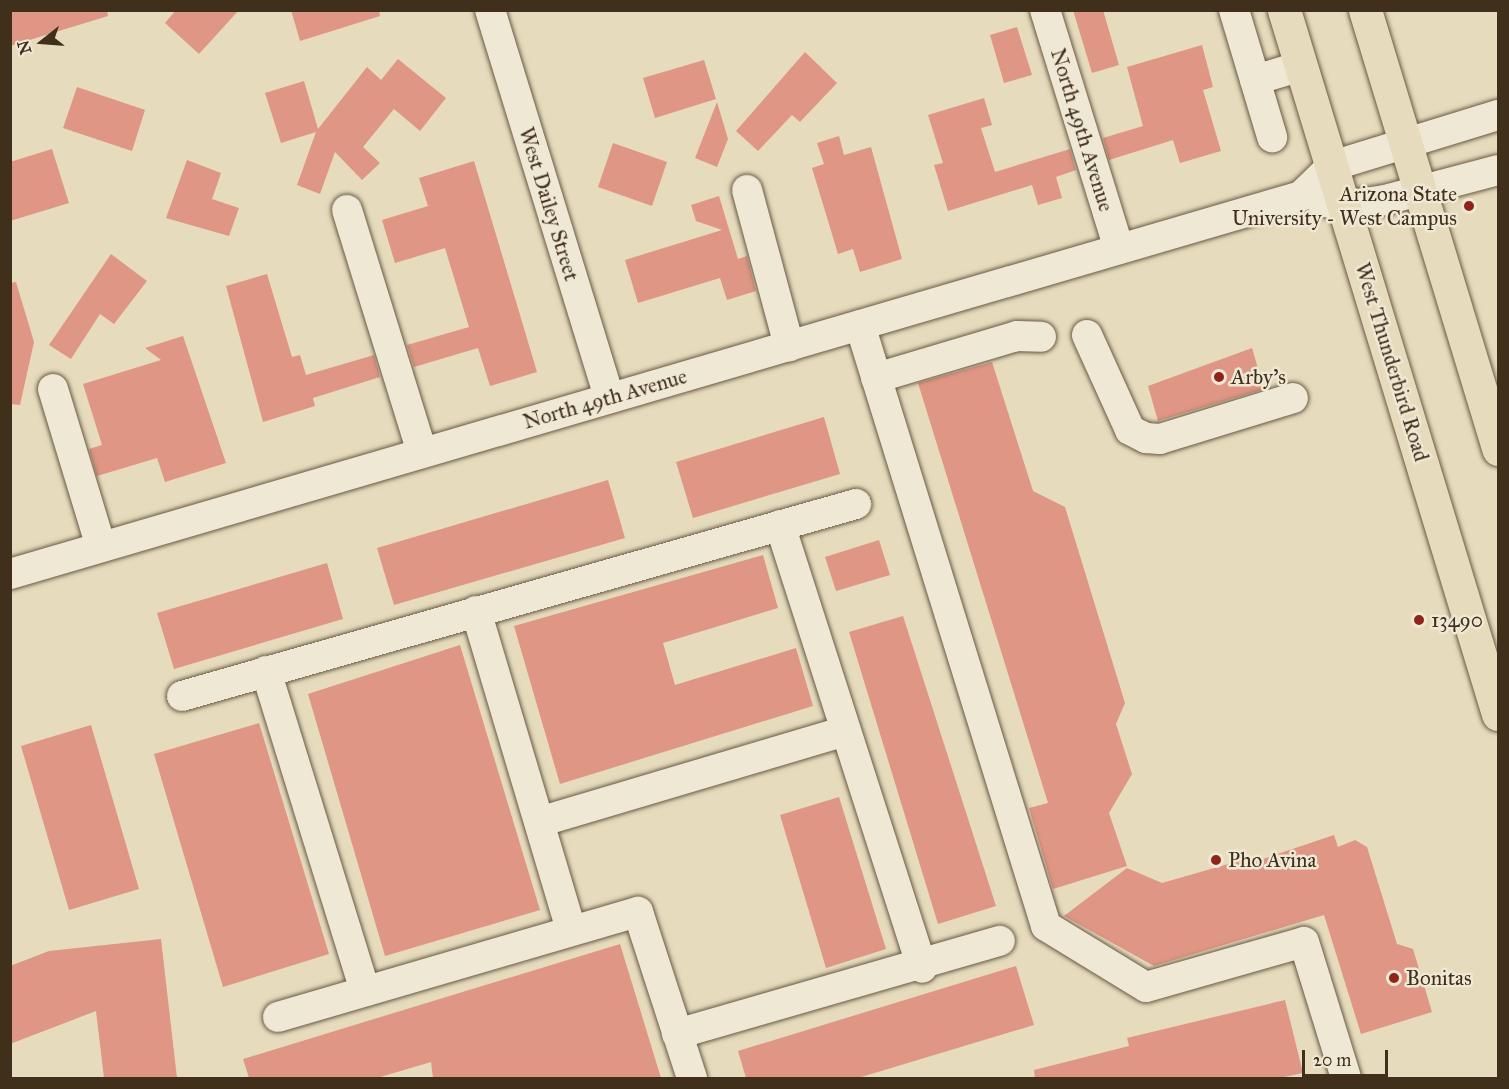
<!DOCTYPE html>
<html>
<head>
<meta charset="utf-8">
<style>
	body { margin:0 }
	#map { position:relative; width:1509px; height:1089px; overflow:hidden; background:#e6dbbd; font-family:"IM FELL Great Primer",serif }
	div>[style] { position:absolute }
	.building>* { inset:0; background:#df9684 }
	.roads { filter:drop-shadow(0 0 2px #6a5a44) drop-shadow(0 0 2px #6a5a44) }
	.minor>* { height:30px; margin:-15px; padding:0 15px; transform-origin:15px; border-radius:15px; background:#efe8d4 }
	.major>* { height:33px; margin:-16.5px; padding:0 16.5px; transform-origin:16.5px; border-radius:16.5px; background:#e6dbbd }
	.dots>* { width:16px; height:16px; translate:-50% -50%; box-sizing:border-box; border:3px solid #efe8d4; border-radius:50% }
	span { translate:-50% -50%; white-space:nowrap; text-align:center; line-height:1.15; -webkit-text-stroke:5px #efe8d4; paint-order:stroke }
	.street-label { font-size:21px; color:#402f1b }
	.poi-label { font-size:21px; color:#402f1b }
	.right { translate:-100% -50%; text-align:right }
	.left { translate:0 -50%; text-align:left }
	.frame { position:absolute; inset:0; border:12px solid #402f1b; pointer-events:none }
	.north { position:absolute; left:12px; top:12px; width:60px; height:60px; -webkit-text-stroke:4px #efe8d4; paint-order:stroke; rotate:253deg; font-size:16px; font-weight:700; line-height:24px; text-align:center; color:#402f1b }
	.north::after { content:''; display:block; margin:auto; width:21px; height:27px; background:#402f1b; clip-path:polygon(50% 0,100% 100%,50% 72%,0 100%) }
	.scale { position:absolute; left:1302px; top:1050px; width:86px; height:27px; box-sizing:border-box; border:3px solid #402f1b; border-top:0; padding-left:8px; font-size:18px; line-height:21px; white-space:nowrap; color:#402f1b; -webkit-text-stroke:4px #efe8d4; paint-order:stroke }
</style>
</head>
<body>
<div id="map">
	<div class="building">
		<i style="clip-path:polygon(10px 10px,107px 10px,108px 16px,10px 46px)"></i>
		<i style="clip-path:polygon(176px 10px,239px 10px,199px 54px,165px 23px)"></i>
		<i style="clip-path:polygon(291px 10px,379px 10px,380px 16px,300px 41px)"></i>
		<i style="clip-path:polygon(1073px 10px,1103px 10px,1119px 65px,1092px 73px)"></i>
		<i style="clip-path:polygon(1017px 27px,1032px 75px,1004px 83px,990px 35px)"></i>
		<i style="clip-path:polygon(1202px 45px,1213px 87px,1203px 90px,1221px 151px,1180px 163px,1173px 140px,1109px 160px,1103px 138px,1143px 126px,1127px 67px)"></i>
		<i style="clip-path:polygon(805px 52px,837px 83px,800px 122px,792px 115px,758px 151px,736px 131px)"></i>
		<i style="clip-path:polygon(398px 59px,446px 98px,420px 131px,394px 109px,363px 147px,380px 163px,362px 180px,335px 152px,320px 194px,297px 185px,316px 132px,281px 143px,265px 93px,304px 81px,318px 129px,367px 67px,381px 80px)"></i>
		<i style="clip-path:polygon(704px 60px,716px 99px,655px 118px,643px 78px)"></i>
		<i style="clip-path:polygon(77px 87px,145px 110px,132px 151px,63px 128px)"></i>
		<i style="clip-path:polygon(984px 98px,992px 125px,981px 128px,995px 172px,1070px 149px,1076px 170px,1056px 177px,1062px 198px,1038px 205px,1032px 185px,948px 211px,934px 165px,943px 163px,928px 115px)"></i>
		<i style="clip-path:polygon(717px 102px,728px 139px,717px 167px,695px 158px)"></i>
		<i style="clip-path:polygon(839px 136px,844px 155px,871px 147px,902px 259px,860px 272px,853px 249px,838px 254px,812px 168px,824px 164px,817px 143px)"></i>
		<i style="clip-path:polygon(613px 143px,667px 162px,652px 206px,598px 187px)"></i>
		<i style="clip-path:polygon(52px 149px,69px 203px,10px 221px,10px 162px)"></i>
		<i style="clip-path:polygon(187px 160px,221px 173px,212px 199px,239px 208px,229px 236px,166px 218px)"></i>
		<i style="clip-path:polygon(474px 161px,537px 372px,490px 386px,478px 348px,414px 367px,407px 345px,469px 327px,445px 248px,395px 263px,382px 220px,428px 206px,419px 178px)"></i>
		<i style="clip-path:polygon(719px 196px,738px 259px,747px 256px,756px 291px,727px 300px,720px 278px,638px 303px,625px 260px,722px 230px,696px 221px,691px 205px)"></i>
		<i style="clip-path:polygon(111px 254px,147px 281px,114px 324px,100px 314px,71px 359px,49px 345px)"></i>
		<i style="clip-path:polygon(267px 274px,292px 357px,300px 355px,306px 375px,374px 355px,380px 377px,313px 398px,315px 406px,263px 422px,226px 286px)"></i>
		<i style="clip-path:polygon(16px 282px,34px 342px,20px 405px,10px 404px,10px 283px)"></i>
		<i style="clip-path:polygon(183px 336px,226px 463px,165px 482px,157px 458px,97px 476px,89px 449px,102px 445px,83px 384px,161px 360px,145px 348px)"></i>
		<i style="clip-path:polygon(1252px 348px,1264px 389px,1158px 421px,1148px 386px)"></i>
		<i style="clip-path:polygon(992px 362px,1033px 491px,1065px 507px,1125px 703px,1116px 724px,1132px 774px,1109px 813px,1127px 866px,1053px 889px,1029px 808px,1048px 803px,918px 383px)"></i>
		<i style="clip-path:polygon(824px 417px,840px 474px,693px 518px,676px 462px)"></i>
		<i style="clip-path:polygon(608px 480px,625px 538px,394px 605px,377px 548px)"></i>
		<i style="clip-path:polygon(879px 540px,890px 575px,836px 591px,825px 557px)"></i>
		<i style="clip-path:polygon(763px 555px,778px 608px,663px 643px,675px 685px,796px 648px,813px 706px,560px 784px,514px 626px)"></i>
		<i style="clip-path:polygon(327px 563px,343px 619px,174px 669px,157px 613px)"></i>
		<i style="clip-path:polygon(903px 616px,996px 906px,938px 924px,849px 632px)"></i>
		<i style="clip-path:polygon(460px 645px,540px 910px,385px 956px,308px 694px)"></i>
		<i style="clip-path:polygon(259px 723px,329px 954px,223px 987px,154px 754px)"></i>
		<i style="clip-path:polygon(91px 725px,139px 889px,69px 910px,21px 746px)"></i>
		<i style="clip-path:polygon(839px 797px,886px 949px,826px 968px,780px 815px)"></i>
		<i style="clip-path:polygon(1334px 835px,1338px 847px,1355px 840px,1367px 847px,1397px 944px,1413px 949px,1432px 1012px,1361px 1034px,1324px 915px,1154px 966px,1064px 916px,1127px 868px,1162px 883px,1249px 858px,1254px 862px)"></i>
		<i style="clip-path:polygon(161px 939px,177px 1078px,104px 1078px,96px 1011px,10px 1044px,10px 966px,49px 951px)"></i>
		<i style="clip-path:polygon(620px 944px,661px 1078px,433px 1078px,431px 1062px,377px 1078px,249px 1078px,243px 1059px)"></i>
		<i style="clip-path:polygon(1016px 966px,1034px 1025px,858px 1078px,746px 1078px,738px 1051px)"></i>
		<i style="clip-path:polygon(1285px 1000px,1303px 1073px,1280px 1078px,1035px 1078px,1034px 1070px,1129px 1046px,1127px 1038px)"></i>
	</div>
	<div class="roads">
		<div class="minor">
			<i style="left:490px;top:10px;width:406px;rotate:72.9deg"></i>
			<i style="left:1045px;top:10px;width:250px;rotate:72.8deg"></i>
			<i style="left:1234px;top:10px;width:133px;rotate:73.3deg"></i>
			<i style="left:1255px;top:80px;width:48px;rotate:-16.9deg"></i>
			<i style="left:747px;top:190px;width:162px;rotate:74.9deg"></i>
			<i style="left:1321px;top:201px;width:24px;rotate:12deg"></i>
			<i style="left:1344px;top:206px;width:41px;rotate:-8.3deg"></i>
			<i style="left:1385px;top:200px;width:117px;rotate:-14.9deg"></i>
			<i style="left:347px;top:210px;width:254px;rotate:72.8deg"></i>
			<i style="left:860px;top:325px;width:629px;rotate:72.8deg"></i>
			<i style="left:1046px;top:926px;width:117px;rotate:31.4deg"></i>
			<i style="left:1146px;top:987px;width:164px;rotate:-15.9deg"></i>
			<i style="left:1304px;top:942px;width:142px;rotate:72.8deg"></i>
			<i style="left:1087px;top:335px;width:104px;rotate:65.6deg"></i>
			<i style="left:1130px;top:430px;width:18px;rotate:27deg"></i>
			<i style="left:1146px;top:438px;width:14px;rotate:4deg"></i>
			<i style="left:1160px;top:439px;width:139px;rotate:-17.1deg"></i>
			<i style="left:876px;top:378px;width:147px;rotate:-16.6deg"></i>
			<i style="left:1017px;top:336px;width:24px;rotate:2deg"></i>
			<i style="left:53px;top:389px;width:165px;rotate:73.1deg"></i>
			<i style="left:780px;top:525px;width:465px;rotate:72.2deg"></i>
			<i style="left:10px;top:574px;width:1345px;rotate:-16.32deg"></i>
			<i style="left:1301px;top:196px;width:43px;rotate:-44.1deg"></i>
			<i style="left:1332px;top:166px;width:174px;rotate:-17.1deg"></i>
			<i style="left:476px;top:611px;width:332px;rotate:73.4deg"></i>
			<i style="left:266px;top:671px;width:335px;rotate:72.8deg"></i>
			<i style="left:182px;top:696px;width:701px;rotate:-15.9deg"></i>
			<i style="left:542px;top:821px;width:316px;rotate:-16.5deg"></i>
			<i style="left:278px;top:1017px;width:375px;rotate:-16.3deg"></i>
			<i style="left:638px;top:912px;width:175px;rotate:72deg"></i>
			<i style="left:677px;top:1034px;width:336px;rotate:-16.1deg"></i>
		</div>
		<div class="major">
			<i style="left:1284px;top:10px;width:736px;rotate:73.09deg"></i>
			<i style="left:1365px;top:10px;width:459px;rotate:73.1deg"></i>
		</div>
	</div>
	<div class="dots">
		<i style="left:1469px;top:206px;background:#8f2418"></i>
		<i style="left:1219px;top:377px;background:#8f2418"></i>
		<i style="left:1419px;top:620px;background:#8f2418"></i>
		<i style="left:1216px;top:860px;background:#8f2418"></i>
		<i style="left:1394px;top:978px;background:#8f2418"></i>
	</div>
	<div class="street-label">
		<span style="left:1082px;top:130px;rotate:73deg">North 49th Avenue</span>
		<span style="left:549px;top:204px;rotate:73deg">West Dailey Street</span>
		<span style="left:1392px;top:362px;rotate:73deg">West Thunderbird Road</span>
		<span style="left:605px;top:399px;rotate:-16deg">North 49th Avenue</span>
	</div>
	<div class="poi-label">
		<span class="right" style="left:1457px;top:206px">Arizona State<br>University - West Campus</span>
		<span class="left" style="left:1231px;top:377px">Arby's</span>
		<span class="left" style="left:1431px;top:620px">13490</span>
		<span class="left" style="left:1228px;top:860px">Pho Avina</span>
		<span class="left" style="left:1406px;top:978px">Bonitas</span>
	</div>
	<div class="frame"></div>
	<div class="north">N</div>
	<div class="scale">20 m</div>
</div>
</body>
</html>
